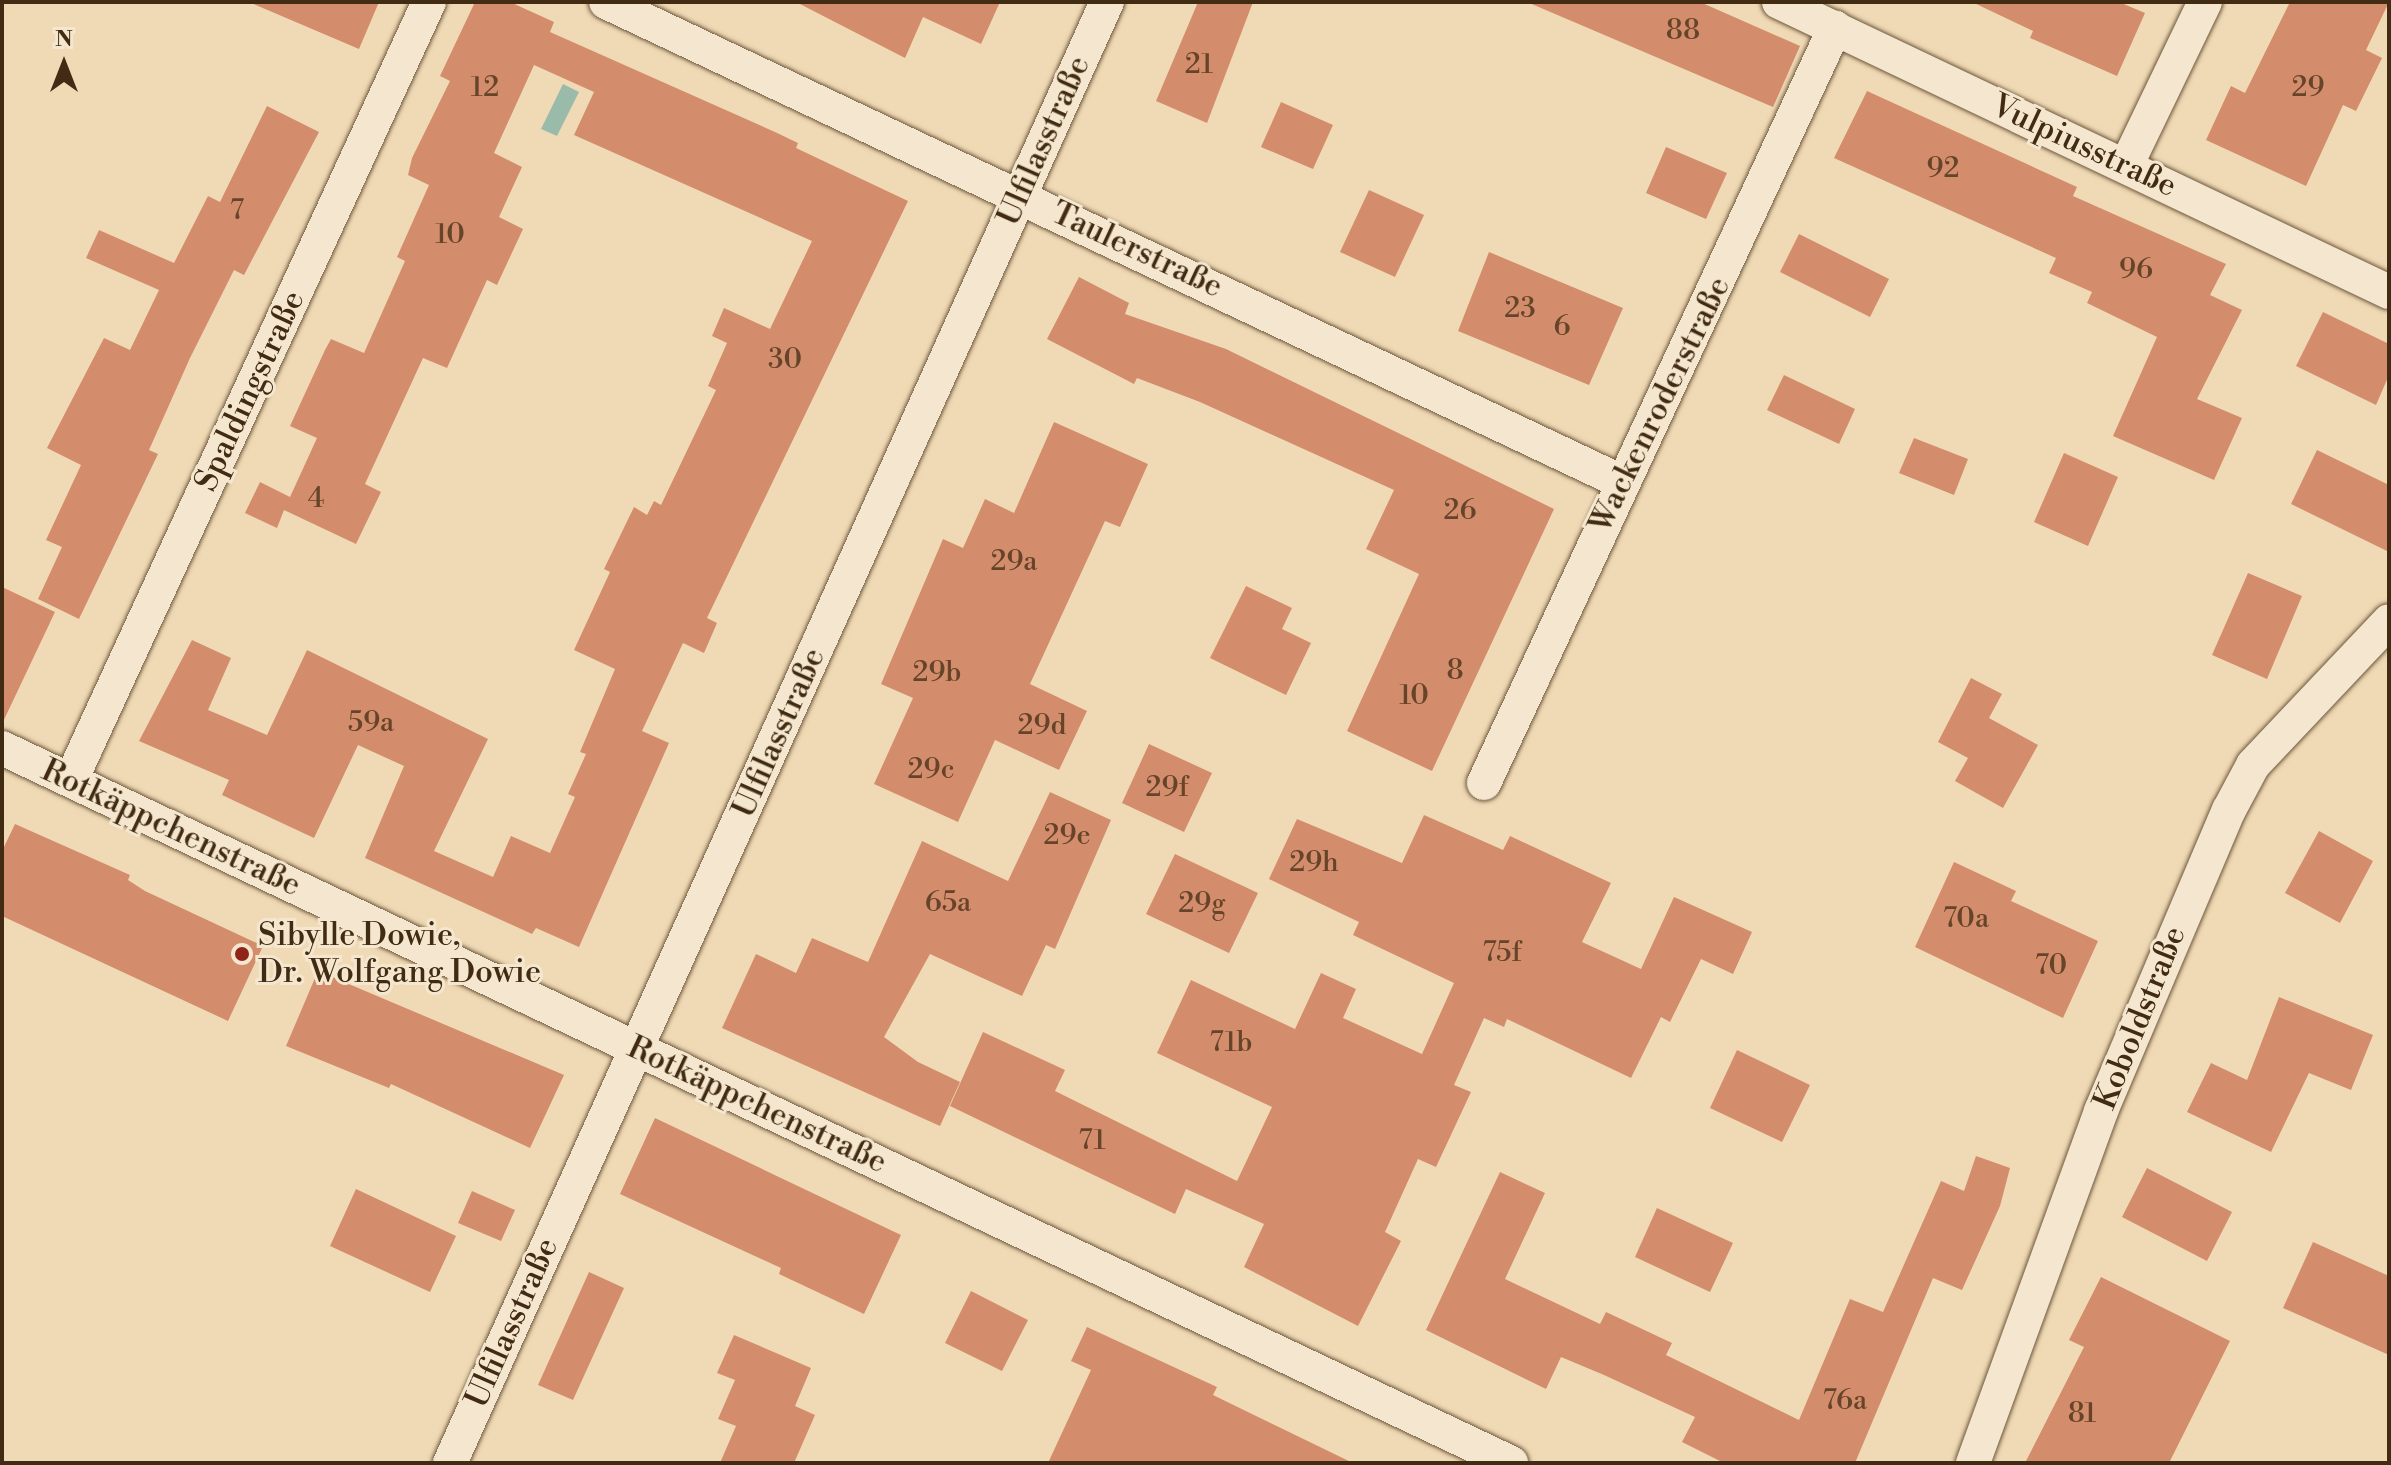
<!DOCTYPE html>
<html>
<head>
<meta charset="utf-8">
<style>
	body { margin:0 }
	#map { position:relative; width:2391px; height:1465px; overflow:hidden; background:#f0dab5; font-family:"Libre Bodoni",serif }
	div>[style] { position:absolute }
	.water>* { inset:0; background:#9bbbaa }
	.building>* { inset:0; background:#d38d6c }
	.roads { filter:drop-shadow(0 0 2px #6d573c) drop-shadow(0 0 2px #6d573c) }
	.street>* { height:34px; margin:-17px; padding:0 17px; transform-origin:17px; border-radius:17px; background:#f5e7cf }
	.dots>* { width:22px; height:22px; translate:-50% -50%; box-sizing:border-box; border:4px solid #f5e7cf; border-radius:50% }
	span { translate:-50% -50%; white-space:nowrap; text-align:center; line-height:1.15; -webkit-text-stroke:6px #f5e7cf; paint-order:stroke }
	.number-label { font-size:28px; color:#664429 }
	.number-label span { -webkit-text-stroke-width:0 }
	.street-label { font-size:32px; color:#412b13 }
	.poi-label { font-size:32px; color:#412b13 }
	.left { translate:0 -50%; text-align:left }
	.frame { position:absolute; inset:0; border:4px solid #412b13; pointer-events:none }
	.north { position:absolute; left:24px; top:24px; width:80px; height:80px; -webkit-text-stroke:6px #f5e7cf; paint-order:stroke; rotate:0deg; font-size:22px; font-weight:700; line-height:32px; text-align:center; color:#412b13 }
	.north::after { content:''; display:block; margin:auto; width:28px; height:36px; background:#412b13; clip-path:polygon(50% 0,100% 100%,50% 72%,0 100%) }
</style>
</head>
<body>
<div id="map">
	<div class="water">
		<i style="clip-path:polygon(563px 84px,579px 92px,557px 136px,541px 129px)"></i>
	</div>
	<div class="building">
		<i style="clip-path:polygon(249px 2px,379px 2px,359px 49px)"></i>
		<i style="clip-path:polygon(475px 2px,510px 2px,554px 22px,550px 32px,775px 132px,798px 143px,796px 148px,908px 201px,707px 618px,717px 623px,704px 653px,683px 643px,642px 731px,669px 743px,579px 947px,536px 928px,532px 934px,365px 858px,404px 766px,358px 745px,314px 838px,222px 795px,229px 780px,139px 741px,192px 640px,231px 658px,208px 710px,267px 735px,307px 650px,488px 739px,434px 851px,493px 877px,511px 836px,550px 853px,575px 797px,568px 794px,586px 754px,580px 752px,615px 669px,574px 650px,610px 572px,604px 569px,634px 507px,647px 515px,654px 501px,661px 505px,716px 390px,708px 386px,727px 343px,712px 336px,724px 308px,770px 329px,812px 241px,574px 135px,594px 92px,534px 65px,494px 153px,522px 167px,499px 217px,523px 229px,497px 285px,487px 280px,447px 368px,423px 358px,365px 484px,381px 492px,356px 544px,284px 510px,277px 528px,245px 513px,260px 482px,290px 497px,317px 438px,290px 426px,325px 350px,331px 339px,364px 353px,405px 261px,397px 257px,429px 185px,408px 175px,412px 158px,450px 81px,440px 76px)"></i>
		<i style="clip-path:polygon(796px 2px,1000px 2px,981px 44px,923px 17px,905px 58px)"></i>
		<i style="clip-path:polygon(1198px 2px,1253px 2px,1207px 123px,1156px 101px)"></i>
		<i style="clip-path:polygon(1527px 2px,1700px 2px,1800px 46px,1773px 107px)"></i>
		<i style="clip-path:polygon(1972px 2px,2119px 2px,2145px 13px,2117px 76px,2030px 38px,2033px 31px)"></i>
		<i style="clip-path:polygon(2290px 2px,2389px 2px,2366px 50px,2382px 58px,2356px 111px,2343px 105px,2306px 186px,2206px 140px,2231px 86px,2245px 93px)"></i>
		<i style="clip-path:polygon(1867px 91px,2077px 187px,2073px 196px,2226px 264px,2210px 295px,2242px 310px,2197px 399px,2242px 418px,2214px 480px,2113px 436px,2157px 337px,2087px 303px,2092px 292px,2049px 273px,2056px 258px,1834px 158px)"></i>
		<i style="clip-path:polygon(1281px 102px,1333px 125px,1313px 169px,1261px 147px)"></i>
		<i style="clip-path:polygon(267px 106px,319px 132px,244px 275px,234px 270px,190px 358px,149px 450px,158px 454px,79px 619px,38px 599px,62px 547px,46px 540px,81px 465px,47px 448px,104px 338px,130px 350px,159px 290px,86px 258px,99px 230px,174px 263px,208px 196px,220px 202px)"></i>
		<i style="clip-path:polygon(1666px 147px,1727px 173px,1706px 219px,1646px 193px)"></i>
		<i style="clip-path:polygon(1369px 190px,1424px 215px,1395px 277px,1340px 252px)"></i>
		<i style="clip-path:polygon(1799px 234px,1889px 279px,1870px 317px,1780px 272px)"></i>
		<i style="clip-path:polygon(1489px 252px,1623px 308px,1589px 385px,1458px 331px)"></i>
		<i style="clip-path:polygon(1079px 277px,1129px 303px,1125px 314px,1226px 349px,1554px 509px,1432px 771px,1347px 731px,1419px 574px,1366px 549px,1394px 490px,1200px 402px,1137px 378px,1134px 384px,1047px 339px)"></i>
		<i style="clip-path:polygon(2323px 312px,2389px 344px,2389px 375px,2376px 405px,2296px 366px)"></i>
		<i style="clip-path:polygon(1784px 375px,1855px 409px,1839px 444px,1767px 410px)"></i>
		<i style="clip-path:polygon(1054px 422px,1148px 464px,1120px 527px,1105px 521px,1030px 684px,1087px 711px,1059px 770px,995px 740px,958px 822px,874px 784px,913px 698px,881px 684px,943px 539px,963px 548px,985px 499px,1014px 513px)"></i>
		<i style="clip-path:polygon(1914px 438px,1968px 459px,1954px 495px,1899px 473px)"></i>
		<i style="clip-path:polygon(2317px 450px,2389px 485px,2389px 552px,2291px 504px)"></i>
		<i style="clip-path:polygon(2064px 453px,2118px 477px,2088px 546px,2034px 522px)"></i>
		<i style="clip-path:polygon(2248px 573px,2302px 596px,2267px 679px,2212px 655px)"></i>
		<i style="clip-path:polygon(1246px 586px,1292px 608px,1282px 629px,1311px 643px,1286px 695px,1210px 658px)"></i>
		<i style="clip-path:polygon(2px 587px,55px 612px,2px 724px)"></i>
		<i style="clip-path:polygon(1971px 678px,2002px 694px,1989px 718px,2038px 745px,2003px 808px,1955px 781px,1968px 758px,1938px 742px)"></i>
		<i style="clip-path:polygon(1149px 744px,1212px 773px,1184px 832px,1122px 803px)"></i>
		<i style="clip-path:polygon(1050px 792px,1111px 820px,1055px 949px,1046px 945px,1022px 996px,930px 954px,884px 1037px,918px 1062px,960px 1082px,940px 1126px,722px 1028px,756px 954px,796px 973px,812px 938px,868px 962px,922px 841px,1008px 881px)"></i>
		<i style="clip-path:polygon(1424px 815px,1503px 850px,1510px 836px,1611px 883px,1582px 942px,1641px 969px,1674px 897px,1752px 932px,1733px 974px,1701px 959px,1670px 1022px,1661px 1017px,1631px 1078px,1507px 1019px,1504px 1027px,1484px 1018px,1454px 1085px,1471px 1092px,1436px 1167px,1418px 1159px,1385px 1232px,1401px 1241px,1358px 1326px,1244px 1267px,1264px 1224px,1186px 1189px,1175px 1214px,950px 1106px,983px 1032px,1065px 1070px,1055px 1091px,1237px 1181px,1272px 1107px,1157px 1053px,1191px 980px,1295px 1029px,1321px 973px,1356px 989px,1343px 1018px,1422px 1054px,1454px 983px,1353px 935px,1359px 922px,1269px 879px,1297px 819px,1402px 863px)"></i>
		<i style="clip-path:polygon(15px 824px,130px 875px,128px 880px,145px 891px,263px 946px,228px 1021px,2px 916px,2px 851px)"></i>
		<i style="clip-path:polygon(2319px 831px,2373px 861px,2340px 923px,2285px 893px)"></i>
		<i style="clip-path:polygon(1175px 854px,1258px 893px,1229px 953px,1146px 914px)"></i>
		<i style="clip-path:polygon(1954px 862px,2016px 891px,2011px 901px,2098px 941px,2063px 1018px,1915px 947px)"></i>
		<i style="clip-path:polygon(318px 971px,564px 1075px,530px 1148px,391px 1084px,389px 1088px,286px 1046px)"></i>
		<i style="clip-path:polygon(2279px 997px,2373px 1035px,2351px 1090px,2309px 1073px,2271px 1152px,2187px 1112px,2211px 1063px,2247px 1080px)"></i>
		<i style="clip-path:polygon(1737px 1050px,1810px 1085px,1782px 1142px,1710px 1108px)"></i>
		<i style="clip-path:polygon(655px 1118px,901px 1235px,864px 1314px,779px 1274px,781px 1268px,620px 1194px)"></i>
		<i style="clip-path:polygon(1976px 1156px,2010px 1168px,2000px 1206px,1962px 1290px,1933px 1278px,1855px 1463px,1724px 1463px,1682px 1442px,1695px 1417px,1604px 1375px,1561px 1357px,1546px 1389px,1426px 1330px,1500px 1172px,1545px 1193px,1505px 1279px,1600px 1324px,1606px 1312px,1672px 1343px,1666px 1355px,1799px 1420px,1850px 1299px,1883px 1312px,1941px 1181px,1964px 1191px)"></i>
		<i style="clip-path:polygon(2147px 1168px,2232px 1212px,2207px 1261px,2122px 1217px)"></i>
		<i style="clip-path:polygon(356px 1189px,456px 1236px,430px 1292px,330px 1246px)"></i>
		<i style="clip-path:polygon(472px 1191px,515px 1210px,501px 1241px,458px 1223px)"></i>
		<i style="clip-path:polygon(1657px 1208px,1733px 1243px,1710px 1292px,1635px 1257px)"></i>
		<i style="clip-path:polygon(2313px 1242px,2389px 1276px,2389px 1355px,2283px 1308px)"></i>
		<i style="clip-path:polygon(589px 1272px,624px 1288px,573px 1400px,538px 1385px)"></i>
		<i style="clip-path:polygon(2101px 1277px,2230px 1341px,2169px 1463px,2025px 1463px,2084px 1347px,2069px 1340px)"></i>
		<i style="clip-path:polygon(971px 1291px,1028px 1320px,1002px 1371px,945px 1343px)"></i>
		<i style="clip-path:polygon(1087px 1327px,1217px 1387px,1213px 1395px,1353px 1463px,1048px 1463px,1091px 1370px,1071px 1361px)"></i>
		<i style="clip-path:polygon(734px 1335px,811px 1368px,795px 1406px,815px 1415px,794px 1463px,720px 1463px,736px 1426px,718px 1419px,735px 1380px,717px 1373px)"></i>
	</div>
	<div class="roads">
		<div class="street">
			<i style="left:606px;top:2px;width:1124px;rotate:25.29deg"></i>
			<i style="left:1779px;top:2px;width:675px;rotate:25.43deg"></i>
			<i style="left:2126px;top:166px;width:182px;rotate:-64.3deg"></i>
			<i style="left:2px;top:748px;width:1670px;rotate:25.35deg"></i>
			<i style="left:71px;top:780px;width:856px;rotate:-65.29deg"></i>
			<i style="left:1484px;top:783px;width:833px;rotate:-65.07deg"></i>
			<i style="left:450px;top:1463px;width:1602px;rotate:-65.79deg"></i>
			<i style="left:1973px;top:1463px;width:375px;rotate:-70deg"></i>
			<i style="left:2101px;top:1111px;width:327px;rotate:-67deg"></i>
			<i style="left:2229px;top:810px;width:51px;rotate:-61.9deg"></i>
			<i style="left:2253px;top:765px;width:198px;rotate:-46.6deg"></i>
		</div>
	</div>
	<div class="dots">
		<i style="left:242px;top:954px;background:#8f2418"></i>
	</div>
	<div class="number-label">
		<span style="left:1683px;top:31px">88</span>
		<span style="left:1199px;top:65px">21</span>
		<span style="left:485px;top:88px">12</span>
		<span style="left:2308px;top:88px">29</span>
		<span style="left:1943px;top:169px">92</span>
		<span style="left:237px;top:211px">7</span>
		<span style="left:450px;top:235px">10</span>
		<span style="left:2136px;top:270px">96</span>
		<span style="left:1520px;top:309px">23</span>
		<span style="left:1562px;top:327px">6</span>
		<span style="left:785px;top:360px">30</span>
		<span style="left:316px;top:499px">4</span>
		<span style="left:1460px;top:511px">26</span>
		<span style="left:1014px;top:562px">29a</span>
		<span style="left:1455px;top:671px">8</span>
		<span style="left:937px;top:673px">29b</span>
		<span style="left:1414px;top:696px">10</span>
		<span style="left:371px;top:723px">59a</span>
		<span style="left:1042px;top:726px">29d</span>
		<span style="left:931px;top:770px">29c</span>
		<span style="left:1167px;top:788px">29f</span>
		<span style="left:1067px;top:836px">29e</span>
		<span style="left:1314px;top:863px">29h</span>
		<span style="left:948px;top:903px">65a</span>
		<span style="left:1202px;top:904px">29g</span>
		<span style="left:1966px;top:919px">70a</span>
		<span style="left:1502px;top:953px">75f</span>
		<span style="left:2051px;top:966px">70</span>
		<span style="left:1231px;top:1043px">71b</span>
		<span style="left:1092px;top:1141px">71</span>
		<span style="left:1845px;top:1401px">76a</span>
		<span style="left:2082px;top:1414px">81</span>
	</div>
	<div class="street-label">
		<span style="left:1044px;top:141px;rotate:-66deg">Ulfilasstraße</span>
		<span style="left:2084px;top:146px;rotate:25deg">Vulpiusstraße</span>
		<span style="left:1137px;top:250px;rotate:25deg">Taulerstraße</span>
		<span style="left:250px;top:391px;rotate:-65deg">Spaldingstraße</span>
		<span style="left:1660px;top:405px;rotate:-64deg">Wackenroderstraße</span>
		<span style="left:779px;top:733px;rotate:-66deg">Ulfilasstraße</span>
		<span style="left:171px;top:828px;rotate:25deg">Rotkäppchenstraße</span>
		<span style="left:2140px;top:1018px;rotate:-68deg">Koboldstraße</span>
		<span style="left:757px;top:1105px;rotate:25deg">Rotkäppchenstraße</span>
		<span style="left:512px;top:1323px;rotate:-66deg">Ulfilasstraße</span>
	</div>
	<div class="poi-label">
		<span class="left" style="left:258px;top:954px">Sibylle Dowie,<br>Dr. Wolfgang Dowie</span>
	</div>
	<div class="frame"></div>
	<div class="north">N</div>
</div>
</body>
</html>
